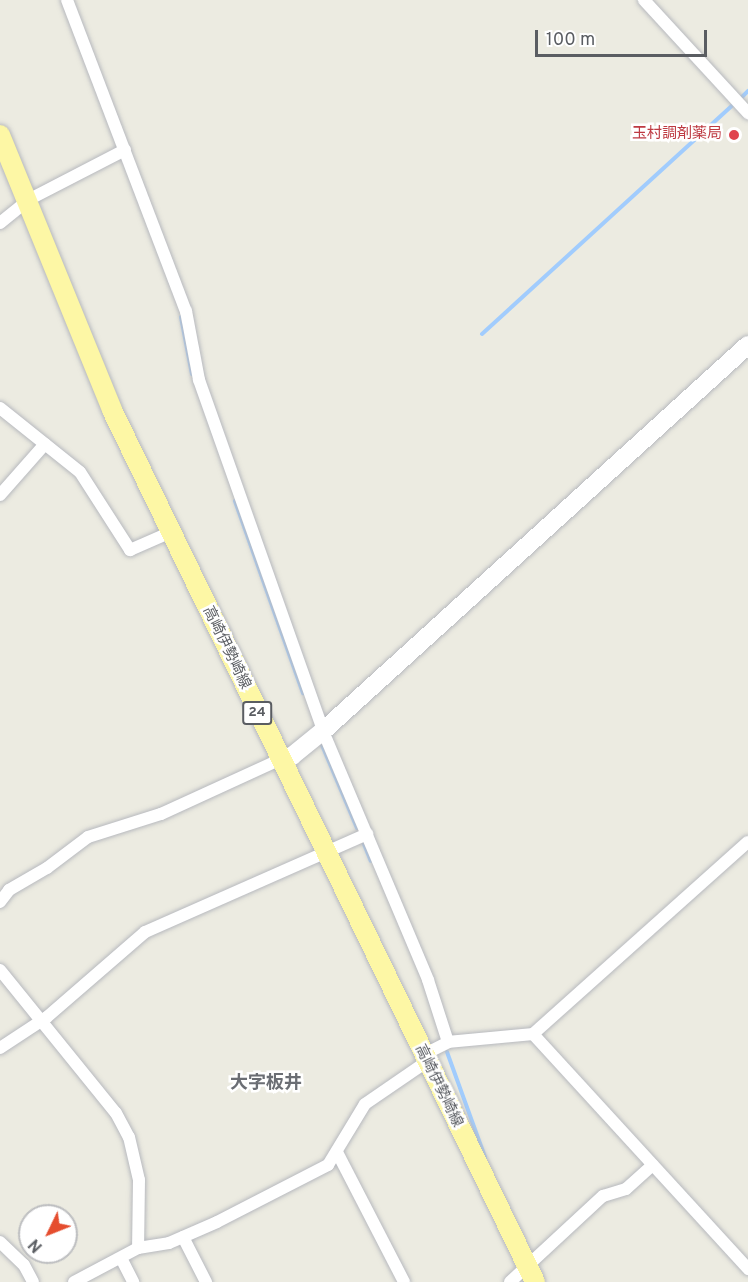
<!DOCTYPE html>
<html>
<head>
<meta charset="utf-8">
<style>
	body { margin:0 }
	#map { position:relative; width:748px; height:1282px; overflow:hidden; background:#ecebe1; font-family:Overpass,"Noto Sans JP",sans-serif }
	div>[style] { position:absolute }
	.stream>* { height:4px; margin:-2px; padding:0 2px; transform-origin:2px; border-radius:2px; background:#a1ccfd }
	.roads { filter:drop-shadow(0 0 2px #b7b9be) drop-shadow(0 0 2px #b7b9be) }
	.street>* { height:12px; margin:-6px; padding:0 6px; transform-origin:6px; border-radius:6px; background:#fff }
	.secondary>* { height:18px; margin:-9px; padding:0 9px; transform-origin:9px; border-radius:9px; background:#fff }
	.primary>* { height:20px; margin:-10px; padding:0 10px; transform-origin:10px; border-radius:10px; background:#fdf7a5 }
	.dots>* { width:16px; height:16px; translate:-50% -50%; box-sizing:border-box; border:3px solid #fff; border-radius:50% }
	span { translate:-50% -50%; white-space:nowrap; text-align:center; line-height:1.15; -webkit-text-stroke:5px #fff; paint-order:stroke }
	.shield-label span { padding:2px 4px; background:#fff; border:2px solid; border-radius:4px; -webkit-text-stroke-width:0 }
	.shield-label { font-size:14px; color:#5a5d62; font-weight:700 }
	.health-label { font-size:15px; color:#be3a42 }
	.right { translate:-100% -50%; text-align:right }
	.street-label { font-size:15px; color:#5a5d62 }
	.quarter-label { font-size:18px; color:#6b6e74; font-weight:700 }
	.north { position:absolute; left:18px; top:1204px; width:60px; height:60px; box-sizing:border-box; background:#fff; border:2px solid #bdbec0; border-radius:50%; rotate:227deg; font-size:16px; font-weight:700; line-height:24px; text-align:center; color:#5a5d62 }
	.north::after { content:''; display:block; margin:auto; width:21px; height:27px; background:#e54d2e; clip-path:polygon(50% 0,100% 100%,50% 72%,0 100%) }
	.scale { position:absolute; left:535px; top:30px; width:172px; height:27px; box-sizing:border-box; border:3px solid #5a5d62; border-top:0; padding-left:8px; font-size:18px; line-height:21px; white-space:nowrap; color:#5a5d62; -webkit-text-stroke:4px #fff; paint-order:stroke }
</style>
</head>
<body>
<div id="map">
	<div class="stream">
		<i style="left:741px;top:98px;width:10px;rotate:-45deg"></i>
		<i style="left:181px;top:317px;width:58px;rotate:79.1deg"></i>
		<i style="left:482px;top:334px;width:341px;rotate:-42.4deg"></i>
		<i style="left:235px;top:501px;width:204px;rotate:70.5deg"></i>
		<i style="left:322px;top:745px;width:90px;rotate:67.1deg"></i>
		<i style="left:364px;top:844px;width:18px;rotate:68deg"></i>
		<i style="left:447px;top:1052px;width:112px;rotate:70.1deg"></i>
	</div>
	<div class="roads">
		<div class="street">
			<i style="left:67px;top:0;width:333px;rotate:69.1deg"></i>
			<i style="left:186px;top:311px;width:70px;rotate:79.3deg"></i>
			<i style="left:199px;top:380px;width:372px;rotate:70.5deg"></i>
			<i style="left:323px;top:731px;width:270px;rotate:67.1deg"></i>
			<i style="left:428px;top:980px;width:65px;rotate:72.1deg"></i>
			<i style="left:644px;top:0;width:154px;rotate:47.4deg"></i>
			<i style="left:0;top:223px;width:38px;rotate:-39deg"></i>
			<i style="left:30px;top:199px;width:107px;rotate:-27.3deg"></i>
			<i style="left:0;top:408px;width:102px;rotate:38.7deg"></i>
			<i style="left:80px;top:472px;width:93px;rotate:57.3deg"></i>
			<i style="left:130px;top:550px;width:43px;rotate:-23.6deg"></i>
			<i style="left:0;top:495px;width:68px;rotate:-48.6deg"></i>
			<i style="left:0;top:902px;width:15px;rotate:-53deg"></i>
			<i style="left:9px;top:890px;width:44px;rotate:-30.1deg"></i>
			<i style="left:47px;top:868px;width:51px;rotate:-37.1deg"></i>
			<i style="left:88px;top:837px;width:77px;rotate:-17.5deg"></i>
			<i style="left:161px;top:814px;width:130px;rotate:-24.6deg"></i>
			<i style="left:0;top:970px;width:184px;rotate:51deg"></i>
			<i style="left:116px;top:1113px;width:27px;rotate:62deg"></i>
			<i style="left:129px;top:1137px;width:44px;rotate:76.9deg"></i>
			<i style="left:139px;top:1180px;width:68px;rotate:90.8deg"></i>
			<i style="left:533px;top:1034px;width:319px;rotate:47.5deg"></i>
			<i style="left:0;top:1048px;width:56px;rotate:-33.4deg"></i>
			<i style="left:47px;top:1017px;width:130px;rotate:-40.9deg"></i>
			<i style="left:145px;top:932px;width:243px;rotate:-23.8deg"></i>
			<i style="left:423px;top:1055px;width:28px;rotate:-27deg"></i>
			<i style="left:448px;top:1042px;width:85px;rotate:-5.4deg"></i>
			<i style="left:533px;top:1034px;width:288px;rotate:-41.8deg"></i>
			<i style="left:338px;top:1154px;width:144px;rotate:62.7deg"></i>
			<i style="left:183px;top:1237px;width:51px;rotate:62.9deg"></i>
			<i style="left:0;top:1242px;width:33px;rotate:44deg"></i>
			<i style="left:24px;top:1265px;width:19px;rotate:62deg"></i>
			<i style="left:121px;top:1258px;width:27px;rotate:63deg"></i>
			<i style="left:74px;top:1282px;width:72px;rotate:-28deg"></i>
			<i style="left:138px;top:1248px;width:31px;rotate:-9deg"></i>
			<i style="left:169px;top:1243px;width:52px;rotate:-23.6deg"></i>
			<i style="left:217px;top:1222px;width:125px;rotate:-27.2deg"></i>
			<i style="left:328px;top:1165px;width:71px;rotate:-58.8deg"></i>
			<i style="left:365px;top:1104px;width:74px;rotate:-34.5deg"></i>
			<i style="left:510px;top:1282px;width:127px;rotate:-42.8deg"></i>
			<i style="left:603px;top:1196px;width:24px;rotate:-17deg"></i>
			<i style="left:626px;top:1189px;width:36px;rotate:-42deg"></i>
		</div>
		<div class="secondary">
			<i style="left:279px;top:760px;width:14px;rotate:-17deg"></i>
			<i style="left:292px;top:756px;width:40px;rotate:-39deg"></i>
			<i style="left:323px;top:731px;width:574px;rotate:-42.25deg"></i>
		</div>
		<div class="primary">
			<i style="left:0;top:135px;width:297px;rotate:67.8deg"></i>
			<i style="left:112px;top:410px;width:969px;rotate:64.12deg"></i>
		</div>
	</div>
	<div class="dots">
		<i style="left:734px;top:135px;background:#e0444e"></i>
	</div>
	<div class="shield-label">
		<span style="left:257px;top:713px">24</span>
	</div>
	<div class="health-label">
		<span class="right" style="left:722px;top:135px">玉村調剤薬局</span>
	</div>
	<div class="street-label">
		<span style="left:226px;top:648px;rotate:64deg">高崎伊勢崎線</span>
		<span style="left:438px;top:1086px;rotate:64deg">高崎伊勢崎線</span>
	</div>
	<div class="quarter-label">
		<span style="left:266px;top:1084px">大字板井</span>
	</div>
	<div class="north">N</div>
	<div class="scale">100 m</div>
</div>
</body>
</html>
